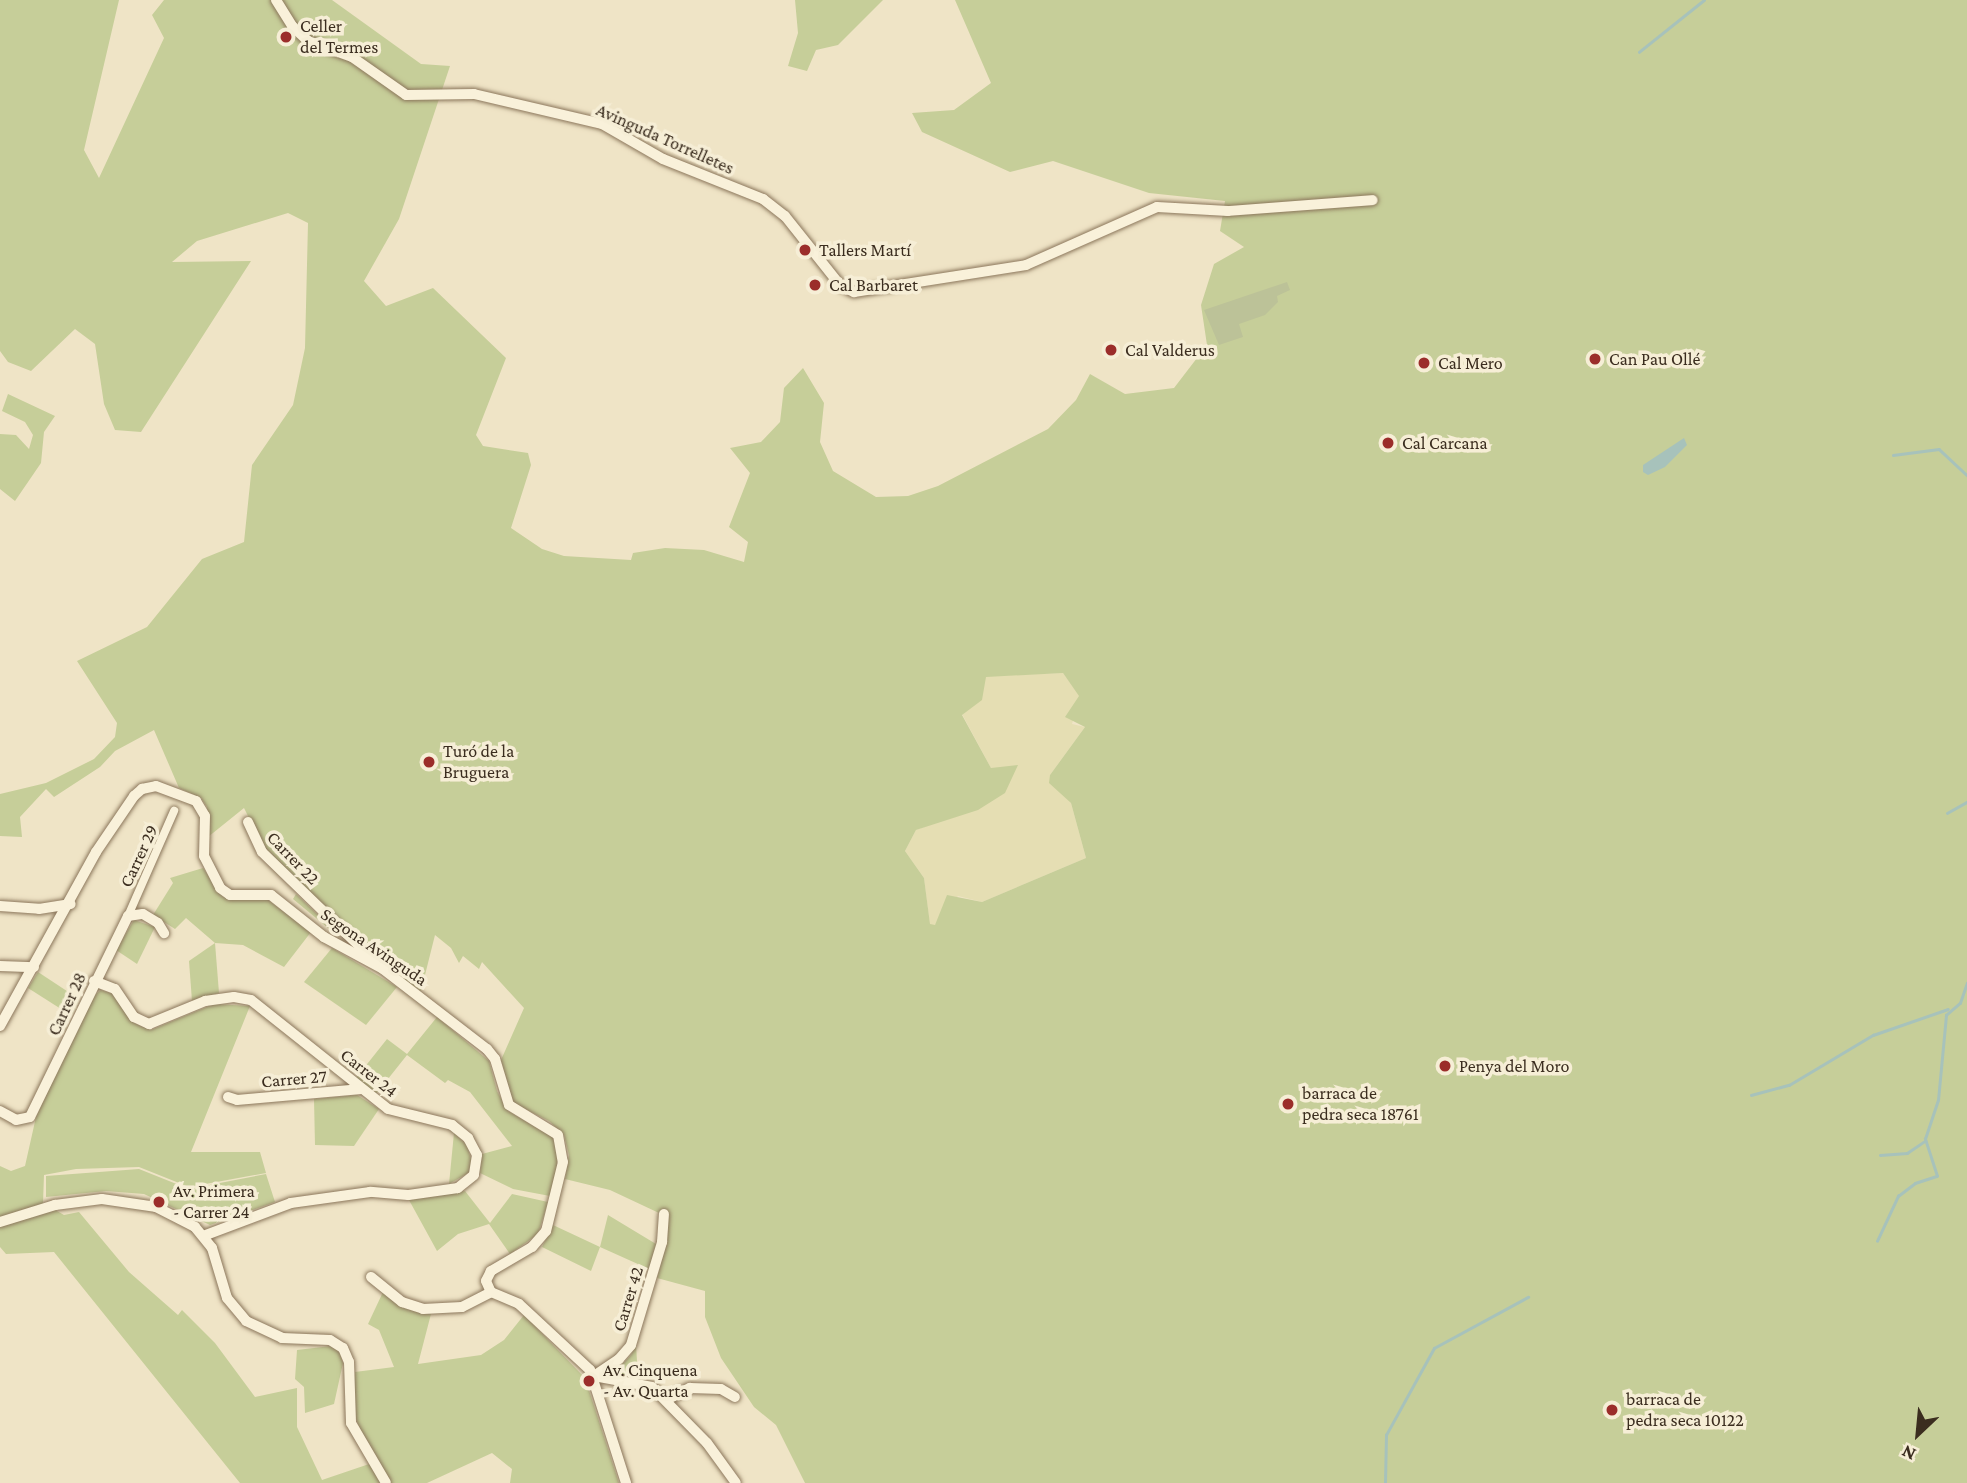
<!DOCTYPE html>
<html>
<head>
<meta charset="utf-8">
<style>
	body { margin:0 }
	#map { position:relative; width:1967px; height:1483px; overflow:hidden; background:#efe4c6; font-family:"Crimson Pro",serif }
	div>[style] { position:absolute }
	.farmland>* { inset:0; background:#e5deb3 }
	.green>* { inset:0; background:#c6ce99 }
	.cemetery>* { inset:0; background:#bcc298 }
	.water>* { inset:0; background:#a7c2bb }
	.stream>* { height:2.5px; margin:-1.25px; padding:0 1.25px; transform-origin:1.25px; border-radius:1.25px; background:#a7c2bb }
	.roads { filter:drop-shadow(0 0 2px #8b765b) drop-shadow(0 0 2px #8b765b) }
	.pedestrian>* { height:8px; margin:-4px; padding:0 4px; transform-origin:4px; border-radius:4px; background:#f9f1da }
	.minor>* { height:10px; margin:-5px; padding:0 5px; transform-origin:5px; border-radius:5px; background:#f9f1da }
	.dots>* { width:19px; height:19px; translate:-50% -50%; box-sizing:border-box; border:4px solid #f6eed6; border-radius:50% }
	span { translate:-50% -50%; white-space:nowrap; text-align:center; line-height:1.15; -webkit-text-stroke:7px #f6eed6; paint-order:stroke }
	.poi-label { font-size:18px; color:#3b2d1f }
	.left { translate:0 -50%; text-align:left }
	.street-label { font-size:18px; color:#3b2d1f }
	.north { position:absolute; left:1883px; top:1399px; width:70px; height:70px; -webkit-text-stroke:5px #f6eed6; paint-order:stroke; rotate:206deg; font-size:19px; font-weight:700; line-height:28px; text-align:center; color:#3b2d1f }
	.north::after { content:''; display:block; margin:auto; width:24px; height:32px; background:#3b2d1f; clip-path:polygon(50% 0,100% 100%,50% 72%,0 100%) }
</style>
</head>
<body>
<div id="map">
	<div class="farmland">
		<i style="clip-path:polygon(1063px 673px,1080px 696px,1072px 724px,1085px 727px,1050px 775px,1071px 803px,1086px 858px,982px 902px,958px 896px,935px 925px,930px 925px,924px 878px,905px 851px,916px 830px,942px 820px,991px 768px,962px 714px,986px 676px)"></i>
	</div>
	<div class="green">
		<i style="clip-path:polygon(evenodd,0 0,119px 0,84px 150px,99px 178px,164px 38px,152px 15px,164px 0,332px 0,421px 64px,450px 66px,399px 219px,364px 281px,386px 306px,433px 288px,506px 358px,476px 435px,483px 446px,528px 453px,531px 465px,511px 528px,542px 549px,564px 556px,631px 560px,633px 553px,665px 548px,704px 550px,744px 562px,748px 542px,729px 527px,750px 473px,730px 448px,761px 442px,780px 422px,784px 388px,803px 368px,824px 403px,820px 442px,833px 471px,876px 497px,908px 496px,938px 486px,1048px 429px,1076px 400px,1090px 374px,1125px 394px,1174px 388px,1207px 345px,1201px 305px,1214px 264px,1244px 247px,1220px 231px,1225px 201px,1149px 193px,1053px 161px,1010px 172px,922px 132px,912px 113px,954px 110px,991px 83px,955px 0,1967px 0,1967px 1483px,805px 1483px,776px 1425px,754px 1407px,721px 1358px,705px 1317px,705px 1291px,657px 1278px,665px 1249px,666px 1212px,659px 1213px,610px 1190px,565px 1179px,569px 1155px,564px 1135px,549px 1121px,513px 1103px,501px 1060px,524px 1008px,482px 962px,479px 969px,463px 956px,459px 963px,451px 948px,435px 935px,421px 991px,404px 980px,267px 854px,244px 808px,208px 837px,207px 807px,201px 798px,179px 788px,154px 730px,115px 751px,100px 767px,54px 797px,46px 789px,20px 817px,22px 837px,0 836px,0 794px,46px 783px,94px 759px,115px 737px,117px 723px,77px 661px,147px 627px,202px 559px,244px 542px,252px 465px,293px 405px,305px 348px,308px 223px,288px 213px,197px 241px,172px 262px,251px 261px,141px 432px,115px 430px,104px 404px,95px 344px,75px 329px,31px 371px,8px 362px,0 351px,0 0,1063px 673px,1079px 696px,1065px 717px,1085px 727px,1050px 775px,1049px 783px,1071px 803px,1086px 858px,982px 902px,947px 895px,935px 925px,930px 924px,924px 878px,905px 851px,916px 830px,978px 810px,1005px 793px,1018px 765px,991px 768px,962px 715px,982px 700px,986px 677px,1063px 673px)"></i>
		<i style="clip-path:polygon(795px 0,883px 0,838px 45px,816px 50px,807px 71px,788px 66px,798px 33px)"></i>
		<i style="clip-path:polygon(8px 394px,55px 416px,44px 432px,41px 463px,15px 501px,0 489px,0 434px,16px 435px,29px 449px,33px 435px,25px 422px,2px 411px)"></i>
		<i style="clip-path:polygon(203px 868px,223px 897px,268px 900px,311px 932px,284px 967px,243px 945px,215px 943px,186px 918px,175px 929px,153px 915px,173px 883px,170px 878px)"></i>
		<i style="clip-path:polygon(296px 894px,338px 934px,339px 937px,293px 899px)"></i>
		<i style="clip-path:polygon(134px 920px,155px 927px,137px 964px,116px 950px)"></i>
		<i style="clip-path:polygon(215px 943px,219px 993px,192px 1001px,189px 961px)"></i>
		<i style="clip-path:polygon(332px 948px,397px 987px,366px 1025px,304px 982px)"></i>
		<i style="clip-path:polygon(38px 972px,79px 999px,72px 1016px,28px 988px)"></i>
		<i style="clip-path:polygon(101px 990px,113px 994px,134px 1023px,151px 1030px,214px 1004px,250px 1006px,191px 1152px,260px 1152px,266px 1173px,189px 1187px,139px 1167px,76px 1169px,44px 1175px,43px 1203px,64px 1215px,79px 1212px,129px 1272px,178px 1315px,182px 1310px,215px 1343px,255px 1397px,297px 1388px,297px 1427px,322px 1480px,378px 1461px,360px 1430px,352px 1406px,355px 1372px,394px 1367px,379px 1330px,368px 1324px,383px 1292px,412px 1310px,431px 1314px,418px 1364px,481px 1355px,504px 1340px,524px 1315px,585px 1378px,619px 1483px,510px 1483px,512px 1469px,492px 1453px,427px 1483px,240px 1483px,54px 1252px,6px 1254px,0 1247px,0 1166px,11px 1171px,25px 1166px,36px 1117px,91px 998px)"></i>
		<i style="clip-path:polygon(437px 1017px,489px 1061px,497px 1091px,508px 1111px,554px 1138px,559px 1158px,550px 1196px,513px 1189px,480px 1173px,482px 1154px,512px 1146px,470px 1092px,448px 1080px,445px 1083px,407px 1055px,376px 1094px,356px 1078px,387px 1039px,407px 1054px)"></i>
		<i style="clip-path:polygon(357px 1095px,379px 1109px,354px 1146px,315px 1145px,314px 1099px)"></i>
		<i style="clip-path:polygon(454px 1133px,467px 1145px,472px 1163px,470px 1172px,449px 1184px)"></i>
		<i style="clip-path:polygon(139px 1169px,189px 1189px,266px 1174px,275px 1202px,210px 1225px,144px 1194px,106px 1191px,46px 1197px,46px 1176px)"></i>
		<i style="clip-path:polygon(465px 1191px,490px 1223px,512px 1194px,548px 1202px,538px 1234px,510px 1254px,489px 1224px,458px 1234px,437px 1251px,409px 1200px)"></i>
		<i style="clip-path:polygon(608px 1215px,656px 1244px,649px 1269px,600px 1247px,591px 1271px,542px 1247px,553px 1225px,600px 1247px)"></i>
		<i style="clip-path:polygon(636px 1345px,638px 1377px,614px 1373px,631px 1355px)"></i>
		<i style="clip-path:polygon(331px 1346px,339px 1349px,343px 1363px,334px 1404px,305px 1413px,304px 1387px,295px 1379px,297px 1350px)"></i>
	</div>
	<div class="cemetery">
		<i style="clip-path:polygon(1287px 282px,1290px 290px,1277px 296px,1278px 302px,1265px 315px,1239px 324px,1243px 337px,1219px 345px,1204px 310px)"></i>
	</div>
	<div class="water">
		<i style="clip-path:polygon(1684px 438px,1687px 445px,1665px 467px,1648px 475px,1643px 472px,1643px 465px)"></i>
	</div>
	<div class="stream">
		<i style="left:1639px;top:52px;width:83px;rotate:-38.7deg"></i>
		<i style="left:1893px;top:455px;width:46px;rotate:-7.4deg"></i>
		<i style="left:1939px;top:449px;width:38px;rotate:43deg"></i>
		<i style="left:1947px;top:813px;width:23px;rotate:-29deg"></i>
		<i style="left:1751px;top:1095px;width:39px;rotate:-15deg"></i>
		<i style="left:1789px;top:1085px;width:98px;rotate:-30.8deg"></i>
		<i style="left:1873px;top:1035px;width:79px;rotate:-19.1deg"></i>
		<i style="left:1880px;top:1155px;width:27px;rotate:-4deg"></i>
		<i style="left:1907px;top:1153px;width:22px;rotate:-34deg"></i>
		<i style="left:1877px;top:1241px;width:50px;rotate:-65deg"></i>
		<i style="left:1898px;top:1196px;width:21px;rotate:-37deg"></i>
		<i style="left:1915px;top:1183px;width:23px;rotate:-18deg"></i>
		<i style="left:1937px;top:1176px;width:39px;rotate:-108deg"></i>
		<i style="left:1925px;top:1139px;width:41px;rotate:-71.6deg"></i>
		<i style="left:1938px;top:1100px;width:85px;rotate:-84.6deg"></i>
		<i style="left:1946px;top:1015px;width:18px;rotate:-41deg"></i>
		<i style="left:1960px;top:1003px;width:21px;rotate:-71deg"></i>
		<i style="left:1385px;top:1483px;width:48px;rotate:-88.8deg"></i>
		<i style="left:1386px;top:1435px;width:99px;rotate:-61.1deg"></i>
		<i style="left:1434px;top:1348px;width:107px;rotate:-28.5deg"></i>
	</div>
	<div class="roads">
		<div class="pedestrian">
			<i style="left:128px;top:916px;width:115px;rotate:-66.3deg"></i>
		</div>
		<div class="minor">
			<i style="left:276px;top:0;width:31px;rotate:58deg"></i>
			<i style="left:292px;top:26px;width:22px;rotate:43deg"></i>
			<i style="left:308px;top:41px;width:47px;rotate:20deg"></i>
			<i style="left:352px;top:57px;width:66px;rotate:35.1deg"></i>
			<i style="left:406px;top:95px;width:68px;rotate:-0.8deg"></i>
			<i style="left:474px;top:94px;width:131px;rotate:13.2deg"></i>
			<i style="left:602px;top:124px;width:70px;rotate:29.8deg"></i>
			<i style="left:663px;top:159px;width:108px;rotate:21.8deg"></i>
			<i style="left:763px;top:199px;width:28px;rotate:38deg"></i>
			<i style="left:785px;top:216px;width:88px;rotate:51.4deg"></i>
			<i style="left:840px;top:285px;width:16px;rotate:27deg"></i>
			<i style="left:854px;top:292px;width:174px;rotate:-8.9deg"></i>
			<i style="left:1026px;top:265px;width:143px;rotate:-23.9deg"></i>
			<i style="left:1157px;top:207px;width:71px;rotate:3.2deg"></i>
			<i style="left:1228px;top:211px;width:145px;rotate:-4.3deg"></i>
			<i style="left:248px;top:822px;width:33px;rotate:65deg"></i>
			<i style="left:262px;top:852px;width:157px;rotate:44deg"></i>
			<i style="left:0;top:906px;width:39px;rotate:4deg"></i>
			<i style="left:39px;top:909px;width:32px;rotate:-9deg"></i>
			<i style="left:0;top:966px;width:34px;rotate:2deg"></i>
			<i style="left:94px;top:981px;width:22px;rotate:21deg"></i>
			<i style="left:115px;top:989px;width:34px;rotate:56deg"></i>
			<i style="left:134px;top:1017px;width:17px;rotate:25deg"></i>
			<i style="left:149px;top:1024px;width:61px;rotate:-22.3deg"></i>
			<i style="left:205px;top:1001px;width:29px;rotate:-8deg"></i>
			<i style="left:234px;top:997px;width:17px;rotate:10deg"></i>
			<i style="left:251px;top:1000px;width:175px;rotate:38.5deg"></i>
			<i style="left:388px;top:1109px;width:66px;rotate:14deg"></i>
			<i style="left:452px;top:1125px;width:21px;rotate:39deg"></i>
			<i style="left:468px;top:1138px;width:19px;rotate:62deg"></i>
			<i style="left:477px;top:1155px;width:20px;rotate:99deg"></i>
			<i style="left:474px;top:1175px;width:21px;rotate:141deg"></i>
			<i style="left:458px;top:1188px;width:50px;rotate:172deg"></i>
			<i style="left:408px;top:1195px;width:38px;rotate:-175deg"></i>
			<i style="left:370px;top:1192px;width:80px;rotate:172.1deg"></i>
			<i style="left:291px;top:1203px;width:91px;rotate:159.4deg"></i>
			<i style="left:0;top:1026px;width:199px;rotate:-61.1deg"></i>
			<i style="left:96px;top:852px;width:68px;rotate:-55.8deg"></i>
			<i style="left:134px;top:796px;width:11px;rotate:-41deg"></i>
			<i style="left:142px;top:789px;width:14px;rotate:-12deg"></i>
			<i style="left:156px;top:786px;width:43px;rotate:20.6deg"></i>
			<i style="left:196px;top:801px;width:17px;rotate:59deg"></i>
			<i style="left:205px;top:816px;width:40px;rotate:91.4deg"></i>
			<i style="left:204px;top:856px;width:36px;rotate:63deg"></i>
			<i style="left:220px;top:888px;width:12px;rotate:35deg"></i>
			<i style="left:230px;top:895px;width:41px"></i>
			<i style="left:271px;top:895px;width:68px;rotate:38.4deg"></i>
			<i style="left:324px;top:937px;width:67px;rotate:28.5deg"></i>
			<i style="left:383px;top:969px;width:131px;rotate:37.6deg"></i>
			<i style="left:487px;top:1049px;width:13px;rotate:51deg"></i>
			<i style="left:495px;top:1059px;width:48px;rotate:73.1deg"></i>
			<i style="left:509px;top:1105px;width:57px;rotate:31.5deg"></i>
			<i style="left:558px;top:1135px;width:27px;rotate:80deg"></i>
			<i style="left:563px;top:1162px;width:71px;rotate:103.8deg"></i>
			<i style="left:546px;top:1231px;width:21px;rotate:131deg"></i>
			<i style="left:532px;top:1247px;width:48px;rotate:149.7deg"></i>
			<i style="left:491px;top:1271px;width:11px;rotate:117deg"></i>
			<i style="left:486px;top:1281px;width:12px;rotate:66deg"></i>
			<i style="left:491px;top:1292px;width:30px;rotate:23deg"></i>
			<i style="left:519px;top:1304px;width:97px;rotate:42.9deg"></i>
			<i style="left:590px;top:1370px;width:119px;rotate:72.3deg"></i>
			<i style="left:228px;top:1097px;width:9px;rotate:18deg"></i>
			<i style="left:237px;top:1100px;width:125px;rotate:-5deg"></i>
			<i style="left:0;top:1111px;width:18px;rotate:29deg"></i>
			<i style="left:16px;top:1120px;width:14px;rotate:-12deg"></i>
			<i style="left:30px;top:1117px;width:224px;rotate:-64deg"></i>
			<i style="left:128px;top:916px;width:15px;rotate:-8deg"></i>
			<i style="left:143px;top:914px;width:17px;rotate:31deg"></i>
			<i style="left:158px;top:923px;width:12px;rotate:59deg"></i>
			<i style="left:0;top:1222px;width:58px;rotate:-17.2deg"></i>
			<i style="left:55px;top:1205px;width:47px;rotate:-7.3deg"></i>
			<i style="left:102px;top:1199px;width:55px;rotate:8.4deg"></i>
			<i style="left:156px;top:1207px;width:44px;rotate:27.1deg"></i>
			<i style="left:195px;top:1227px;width:27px;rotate:51deg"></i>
			<i style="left:212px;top:1248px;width:52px;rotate:73.3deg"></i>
			<i style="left:227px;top:1298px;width:30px;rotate:50deg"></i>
			<i style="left:246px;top:1321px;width:40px;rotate:25deg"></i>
			<i style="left:282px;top:1338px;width:48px;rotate:2.4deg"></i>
			<i style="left:330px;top:1340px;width:15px;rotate:32deg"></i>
			<i style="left:343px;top:1348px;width:15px;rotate:67deg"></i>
			<i style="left:349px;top:1362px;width:61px;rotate:88.1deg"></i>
			<i style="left:351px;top:1423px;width:69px;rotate:59.7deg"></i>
			<i style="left:371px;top:1277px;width:40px;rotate:39deg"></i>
			<i style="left:402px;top:1302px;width:22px;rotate:18deg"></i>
			<i style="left:423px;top:1309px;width:39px;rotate:-3deg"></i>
			<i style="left:462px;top:1307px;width:33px;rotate:-27deg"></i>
			<i style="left:594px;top:1376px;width:59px;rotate:10.7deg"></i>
			<i style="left:652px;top:1387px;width:78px;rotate:45.5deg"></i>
			<i style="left:707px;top:1443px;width:49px;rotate:54.1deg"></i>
			<i style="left:594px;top:1376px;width:30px;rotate:-34deg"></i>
			<i style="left:619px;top:1359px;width:18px;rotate:-49deg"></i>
			<i style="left:631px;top:1345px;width:108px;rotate:-73.2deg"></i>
			<i style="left:662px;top:1242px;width:28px;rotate:-86deg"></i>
			<i style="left:666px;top:1400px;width:27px;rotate:-27deg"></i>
			<i style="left:690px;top:1388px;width:31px;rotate:2deg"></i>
			<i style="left:721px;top:1389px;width:16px;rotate:30deg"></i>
		</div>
	</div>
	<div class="dots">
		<i style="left:286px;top:37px;background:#9b2d2a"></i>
		<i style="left:805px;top:250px;background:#9b2d2a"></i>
		<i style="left:815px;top:285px;background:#9b2d2a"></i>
		<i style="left:1111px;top:350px;background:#9b2d2a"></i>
		<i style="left:1595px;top:359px;background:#9b2d2a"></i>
		<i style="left:1424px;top:363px;background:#9b2d2a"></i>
		<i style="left:1388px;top:443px;background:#9b2d2a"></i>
		<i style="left:429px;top:762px;background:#9b2d2a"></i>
		<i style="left:1445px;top:1066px;background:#9b2d2a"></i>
		<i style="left:1288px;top:1104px;background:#9b2d2a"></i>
		<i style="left:159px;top:1202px;background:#9b2d2a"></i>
		<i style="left:589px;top:1381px;background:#9b2d2a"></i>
		<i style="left:1612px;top:1410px;background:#9b2d2a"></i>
	</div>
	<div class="poi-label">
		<span class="left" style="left:300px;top:37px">Celler<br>del Termes</span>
		<span class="left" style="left:819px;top:250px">Tallers Martí</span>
		<span class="left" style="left:829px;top:285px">Cal Barbaret</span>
		<span class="left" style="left:1125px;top:350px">Cal Valderus</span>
		<span class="left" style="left:1609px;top:359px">Can Pau Ollé</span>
		<span class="left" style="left:1438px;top:363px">Cal Mero</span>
		<span class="left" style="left:1402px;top:443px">Cal Carcana</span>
		<span class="left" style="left:443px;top:762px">Turó de la<br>Bruguera</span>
		<span class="left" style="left:1459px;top:1066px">Penya del Moro</span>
		<span class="left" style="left:1302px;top:1104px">barraca de<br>pedra seca 18761</span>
		<span class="left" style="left:173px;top:1202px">Av. Primera<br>- Carrer 24</span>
		<span class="left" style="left:603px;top:1381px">Av. Cinquena<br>- Av. Quarta</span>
		<span class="left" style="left:1626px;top:1410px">barraca de<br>pedra seca 10122</span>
	</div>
	<div class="street-label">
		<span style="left:665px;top:139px;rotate:24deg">Avinguda Torrelletes</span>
		<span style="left:139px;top:856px;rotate:-65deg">Carrer 29</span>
		<span style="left:293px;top:858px;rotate:46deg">Carrer 22</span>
		<span style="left:374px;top:947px;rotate:34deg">Segona Avinguda</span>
		<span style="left:67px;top:1004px;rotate:-65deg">Carrer 28</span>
		<span style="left:369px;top:1073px;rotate:38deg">Carrer 24</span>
		<span style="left:294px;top:1079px;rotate:-5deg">Carrer 27</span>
		<span style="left:628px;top:1299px;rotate:-73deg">Carrer 42</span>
	</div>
	<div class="north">N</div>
</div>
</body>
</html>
